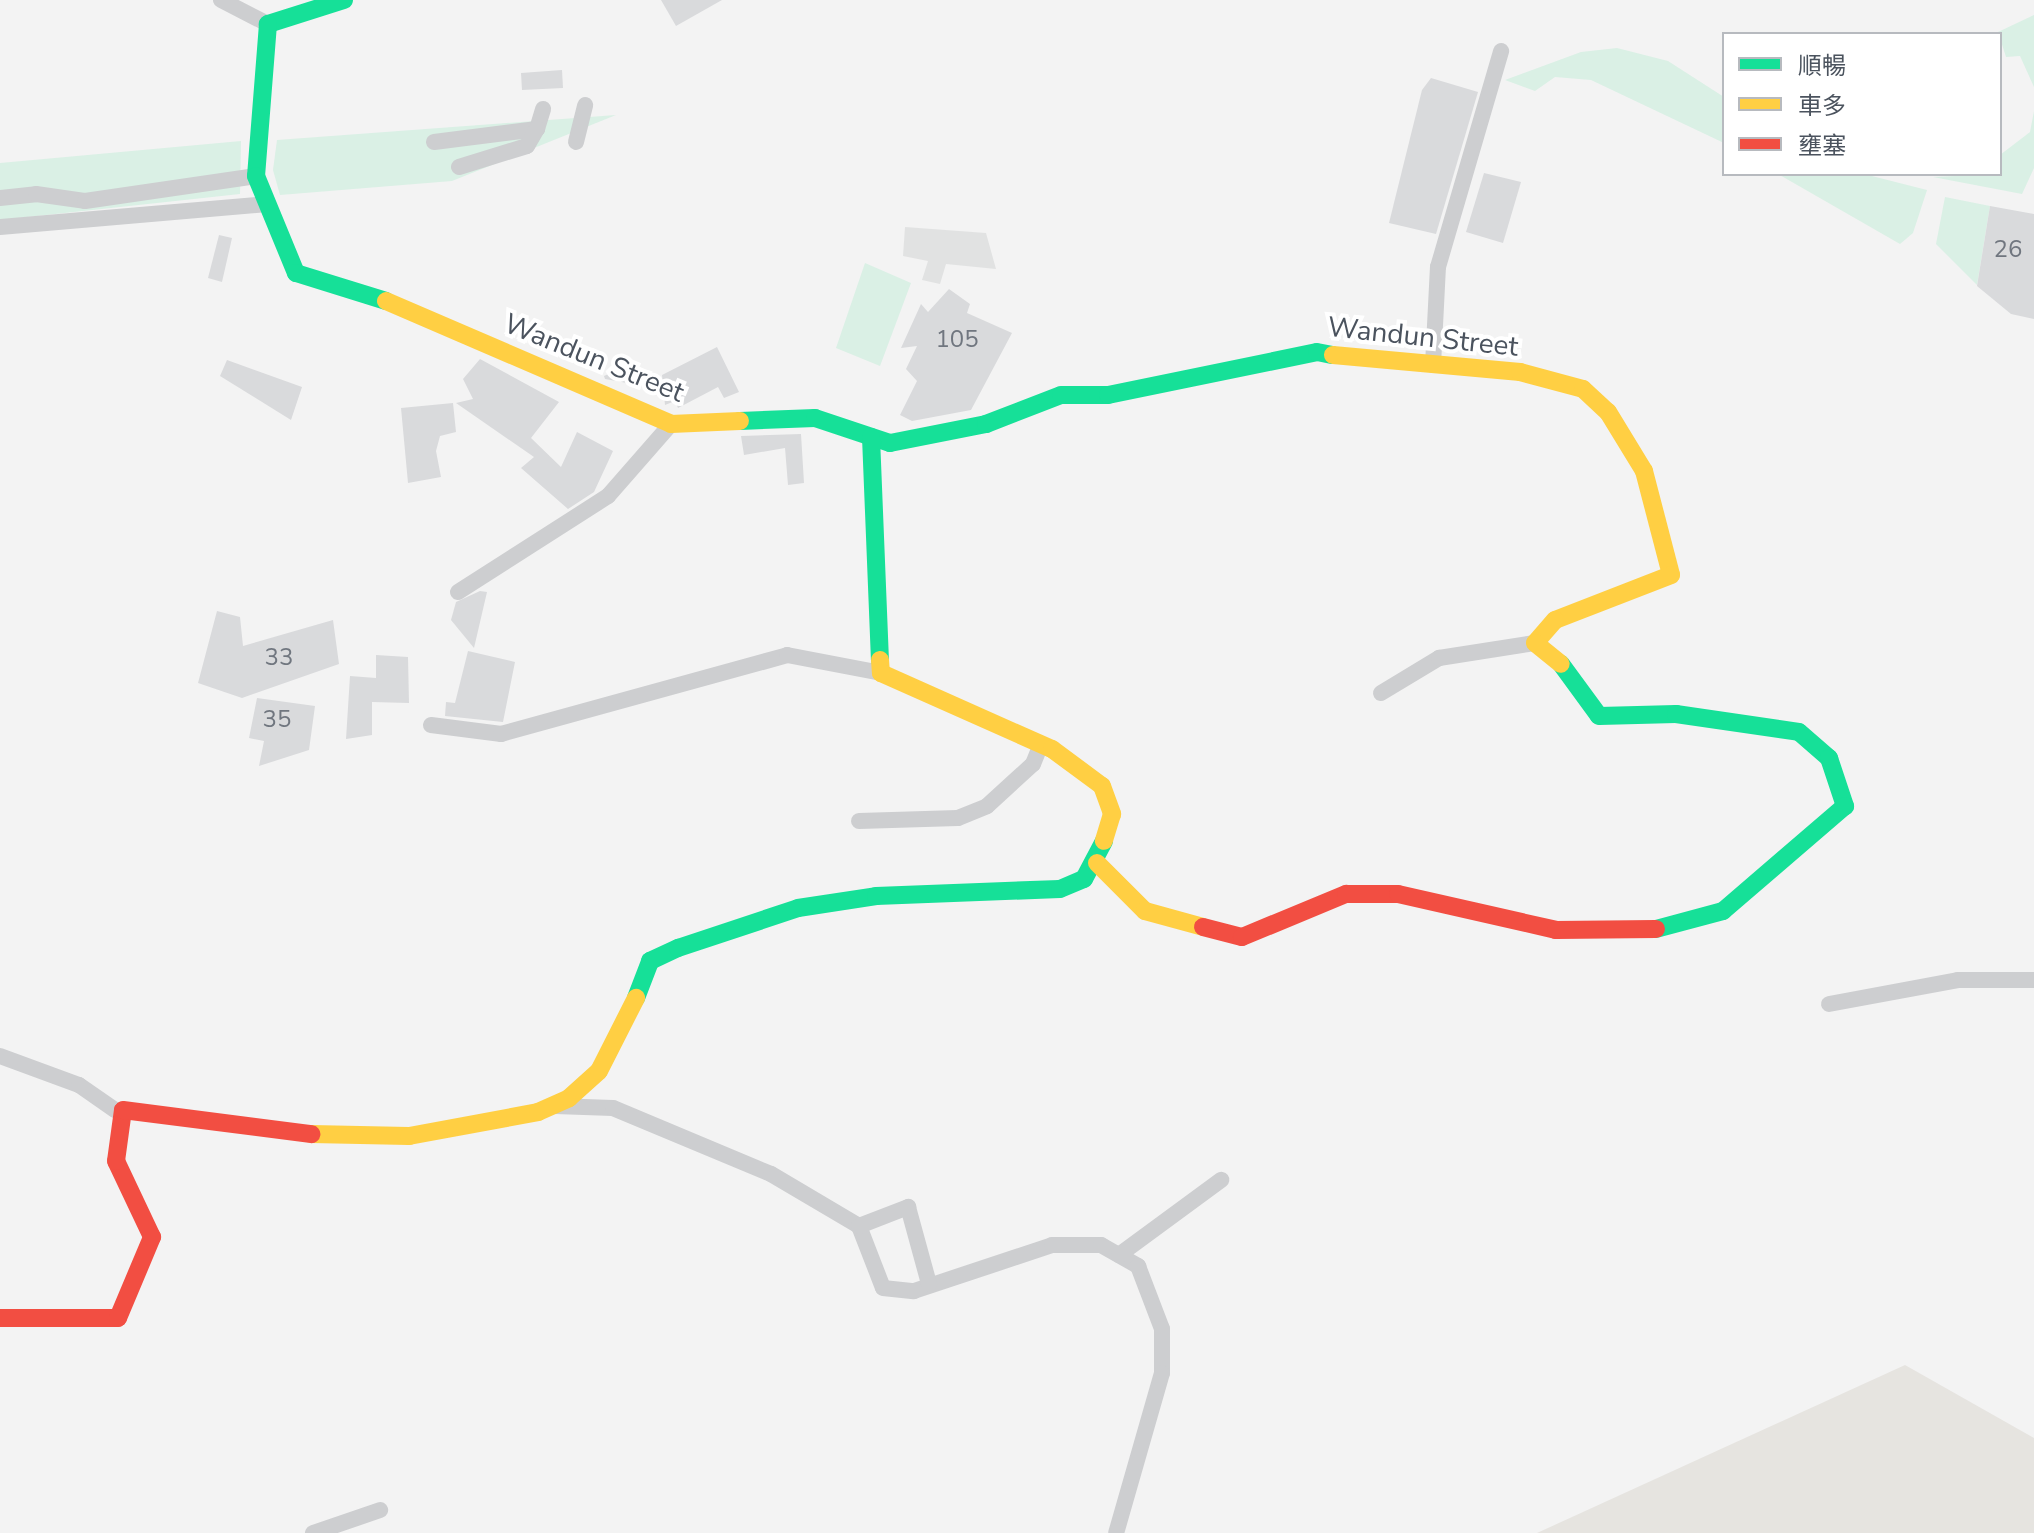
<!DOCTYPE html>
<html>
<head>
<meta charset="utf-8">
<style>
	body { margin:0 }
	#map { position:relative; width:2034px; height:1533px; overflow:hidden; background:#f3f3f3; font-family:"Nunito Sans","Noto Sans TC",sans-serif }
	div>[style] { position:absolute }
	.education>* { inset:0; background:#e1e2e2 }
	.green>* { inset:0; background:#daf0e5 }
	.sand>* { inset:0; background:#e6e4e0 }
	.building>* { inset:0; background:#d9dadc }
	.street>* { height:16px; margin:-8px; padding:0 8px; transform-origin:8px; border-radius:8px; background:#cdced0 }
	.fast>* { height:18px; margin:-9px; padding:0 9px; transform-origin:9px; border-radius:9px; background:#16e098 }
	.slow>* { height:18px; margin:-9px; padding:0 9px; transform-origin:9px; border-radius:9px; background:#ffcf43 }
	.jam>* { height:18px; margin:-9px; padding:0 9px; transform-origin:9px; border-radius:9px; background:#f24e42 }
	span { translate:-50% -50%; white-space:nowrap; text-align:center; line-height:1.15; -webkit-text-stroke:8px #fff; paint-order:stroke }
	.number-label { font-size:24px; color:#70767f }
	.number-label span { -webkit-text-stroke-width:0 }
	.street-label { font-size:28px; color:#4b535e }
	.legend { position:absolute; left:1722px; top:32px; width:280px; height:144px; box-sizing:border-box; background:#fff; border:2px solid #b7babf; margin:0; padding:10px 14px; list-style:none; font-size:24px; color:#4b535e }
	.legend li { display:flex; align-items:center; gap:16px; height:40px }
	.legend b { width:40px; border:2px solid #b7babf }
</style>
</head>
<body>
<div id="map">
	<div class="education">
		<i style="clip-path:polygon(905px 227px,986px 233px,996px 269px,946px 264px,940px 284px,922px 280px,928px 261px,903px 256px)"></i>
	</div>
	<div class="green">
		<i style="clip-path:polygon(2034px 15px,2034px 87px,2020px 56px,2006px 57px,1998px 32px)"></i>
		<i style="clip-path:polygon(1617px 48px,1668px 61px,1724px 97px,1724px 143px,1591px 80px,1555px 77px,1535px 91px,1505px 80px,1581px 52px)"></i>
		<i style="clip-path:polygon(2034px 111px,2034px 168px,2022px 194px,1933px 177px,2000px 174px,2000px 155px,2030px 132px)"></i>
		<i style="clip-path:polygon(616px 115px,452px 181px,280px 195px,273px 170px,277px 140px)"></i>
		<i style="clip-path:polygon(241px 141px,240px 194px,0 220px,0 163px)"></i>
		<i style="clip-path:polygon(1778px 174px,1864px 174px,1927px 190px,1913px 233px,1900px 244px)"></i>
		<i style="clip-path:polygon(1945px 197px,1990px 206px,1977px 285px,1936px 244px)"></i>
		<i style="clip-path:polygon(865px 263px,911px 283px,880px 366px,836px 348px)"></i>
	</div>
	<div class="sand">
		<i style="clip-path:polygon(1905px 1365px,2034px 1438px,2034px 1533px,1537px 1533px)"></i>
	</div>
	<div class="building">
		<i style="clip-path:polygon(661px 0,722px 0,676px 26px)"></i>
		<i style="clip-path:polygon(562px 70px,563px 88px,522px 90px,521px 73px)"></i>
		<i style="clip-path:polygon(1431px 78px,1478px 92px,1436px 234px,1389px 223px,1422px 90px)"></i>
		<i style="clip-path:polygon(1484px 173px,1521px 182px,1503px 243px,1466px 232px)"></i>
		<i style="clip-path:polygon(1990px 206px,2034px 214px,2034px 319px,2011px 314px,1977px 286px)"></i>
		<i style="clip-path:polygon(219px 235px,232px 238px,222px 282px,208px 278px)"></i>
		<i style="clip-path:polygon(949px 289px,970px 304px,967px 313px,1012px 333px,971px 410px,912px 421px,900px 415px,917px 381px,906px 369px,917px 346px,901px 348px,921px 304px,928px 312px)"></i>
		<i style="clip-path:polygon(717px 347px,739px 392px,724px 398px,718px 387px,678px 408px,675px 401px,665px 405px,662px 375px)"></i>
		<i style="clip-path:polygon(480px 359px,559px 402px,531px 438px,561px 467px,577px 432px,613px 451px,594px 492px,568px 509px,521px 468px,534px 457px,456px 403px,473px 399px,463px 379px)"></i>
		<i style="clip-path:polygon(227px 360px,302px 387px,291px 420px,220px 376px)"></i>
		<i style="clip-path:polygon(620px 369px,627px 383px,605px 379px,604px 376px)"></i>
		<i style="clip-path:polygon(453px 403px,456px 432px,440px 436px,436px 451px,441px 477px,408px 483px,401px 408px)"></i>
		<i style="clip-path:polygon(801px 434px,804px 483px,788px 485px,785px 448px,744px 455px,741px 436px)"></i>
		<i style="clip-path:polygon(480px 591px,487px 592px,474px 648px,451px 620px,456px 602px)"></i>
		<i style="clip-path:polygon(217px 611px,240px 617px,243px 646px,333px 620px,339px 664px,242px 698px,198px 683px)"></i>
		<i style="clip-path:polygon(468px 651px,515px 662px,503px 722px,445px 716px,446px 702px,455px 703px)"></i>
		<i style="clip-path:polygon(376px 655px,408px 657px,409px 703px,372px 702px,372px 735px,346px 739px,350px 676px,376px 678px)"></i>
		<i style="clip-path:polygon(257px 698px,315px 706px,309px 750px,259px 766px,264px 741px,249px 738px)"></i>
	</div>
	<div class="street">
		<i style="left:221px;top:0;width:53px;rotate:27.1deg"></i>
		<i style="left:434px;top:142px;width:104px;rotate:-7.2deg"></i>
		<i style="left:537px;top:129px;width:21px;rotate:-73deg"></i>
		<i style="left:576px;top:142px;width:38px;rotate:-76deg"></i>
		<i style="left:459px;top:167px;width:71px;rotate:-17.2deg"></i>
		<i style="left:527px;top:146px;width:20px;rotate:-60deg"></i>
		<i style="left:0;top:198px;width:36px;rotate:-6deg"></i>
		<i style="left:36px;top:194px;width:49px;rotate:8.1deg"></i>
		<i style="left:85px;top:201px;width:173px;rotate:-8.3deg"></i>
		<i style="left:0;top:227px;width:268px;rotate:-4.9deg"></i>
		<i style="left:1433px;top:365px;width:98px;rotate:-87.1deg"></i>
		<i style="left:1438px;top:267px;width:225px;rotate:-73.7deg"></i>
		<i style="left:458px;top:592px;width:178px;rotate:-32.6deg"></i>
		<i style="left:608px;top:496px;width:96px;rotate:-48.8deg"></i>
		<i style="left:1381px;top:693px;width:68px;rotate:-31.1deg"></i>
		<i style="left:1439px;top:658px;width:97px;rotate:-8.9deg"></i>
		<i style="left:431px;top:725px;width:71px;rotate:7.3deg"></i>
		<i style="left:501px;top:734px;width:297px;rotate:-15.4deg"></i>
		<i style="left:787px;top:655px;width:96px;rotate:10.8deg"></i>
		<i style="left:859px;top:821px;width:99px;rotate:-1.7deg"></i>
		<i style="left:958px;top:818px;width:31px;rotate:-22deg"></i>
		<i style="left:987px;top:806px;width:62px;rotate:-42.4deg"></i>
		<i style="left:1033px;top:764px;width:22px;rotate:-68deg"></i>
		<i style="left:1829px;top:1004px;width:131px;rotate:-10.5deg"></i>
		<i style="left:1958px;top:980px;width:76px"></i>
		<i style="left:0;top:1056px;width:84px;rotate:20.2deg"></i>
		<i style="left:79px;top:1085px;width:44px;rotate:34.8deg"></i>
		<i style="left:555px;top:1106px;width:58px;rotate:2deg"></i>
		<i style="left:613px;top:1108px;width:171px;rotate:22.7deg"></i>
		<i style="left:771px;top:1174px;width:102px;rotate:30.6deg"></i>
		<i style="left:859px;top:1226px;width:66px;rotate:68.8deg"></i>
		<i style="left:883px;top:1288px;width:31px;rotate:6deg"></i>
		<i style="left:914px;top:1291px;width:145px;rotate:-18.4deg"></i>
		<i style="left:1052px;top:1245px;width:49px"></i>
		<i style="left:1101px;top:1245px;width:43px;rotate:29.6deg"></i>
		<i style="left:1138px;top:1266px;width:67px;rotate:69.1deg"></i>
		<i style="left:1162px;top:1329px;width:44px;rotate:90deg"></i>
		<i style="left:1162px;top:1373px;width:166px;rotate:106deg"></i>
		<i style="left:859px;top:1226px;width:53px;rotate:-21.2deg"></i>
		<i style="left:908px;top:1207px;width:80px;rotate:74.7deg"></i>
		<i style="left:1119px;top:1255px;width:127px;rotate:-36.3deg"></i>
		<i style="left:313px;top:1533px;width:71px;rotate:-18.9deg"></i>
	</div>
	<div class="fast">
		<i style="left:344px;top:0;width:80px;rotate:162.5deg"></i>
		<i style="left:268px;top:24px;width:152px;rotate:94.5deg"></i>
		<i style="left:256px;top:176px;width:105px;rotate:67.6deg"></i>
		<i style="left:296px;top:273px;width:94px;rotate:17.3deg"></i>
		<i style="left:740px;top:421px;width:75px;rotate:-2.3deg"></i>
		<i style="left:815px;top:418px;width:79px;rotate:18.4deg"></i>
		<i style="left:890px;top:443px;width:98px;rotate:-11.2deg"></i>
		<i style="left:986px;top:424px;width:80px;rotate:-21.1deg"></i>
		<i style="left:1061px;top:395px;width:47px"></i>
		<i style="left:1108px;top:395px;width:213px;rotate:-11.6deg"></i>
		<i style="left:1317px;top:352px;width:16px;rotate:11deg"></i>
		<i style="left:871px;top:437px;width:223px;rotate:87.7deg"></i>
		<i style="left:1561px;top:664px;width:64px;rotate:53.8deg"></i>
		<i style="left:1599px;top:716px;width:77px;rotate:-1.5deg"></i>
		<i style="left:1676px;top:714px;width:124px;rotate:8.3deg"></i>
		<i style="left:1799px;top:732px;width:40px;rotate:41deg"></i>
		<i style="left:1829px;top:758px;width:51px;rotate:71.6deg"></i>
		<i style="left:1845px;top:806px;width:161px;rotate:139.3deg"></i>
		<i style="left:1723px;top:911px;width:69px;rotate:165deg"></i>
		<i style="left:636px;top:998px;width:40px;rotate:-69deg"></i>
		<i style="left:650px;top:961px;width:31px;rotate:-25deg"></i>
		<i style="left:678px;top:948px;width:126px;rotate:-18.4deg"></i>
		<i style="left:798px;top:908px;width:79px;rotate:-8.7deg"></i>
		<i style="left:876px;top:896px;width:184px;rotate:-2.2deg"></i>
		<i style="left:1060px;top:889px;width:26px;rotate:-23deg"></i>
		<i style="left:1084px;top:879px;width:43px;rotate:-62.2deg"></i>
	</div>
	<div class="slow">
		<i style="left:386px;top:301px;width:310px;rotate:23.3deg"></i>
		<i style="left:671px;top:424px;width:69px;rotate:-2.5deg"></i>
		<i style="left:1333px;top:355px;width:188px;rotate:5.2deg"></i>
		<i style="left:1520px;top:372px;width:65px;rotate:15.1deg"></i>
		<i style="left:1583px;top:389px;width:34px;rotate:43deg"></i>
		<i style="left:1608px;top:412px;width:69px;rotate:58.6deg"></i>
		<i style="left:1644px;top:471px;width:107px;rotate:75.4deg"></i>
		<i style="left:1671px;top:575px;width:124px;rotate:158.8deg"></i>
		<i style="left:1555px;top:620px;width:30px;rotate:131deg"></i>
		<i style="left:1535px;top:643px;width:33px;rotate:39deg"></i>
		<i style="left:880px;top:660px;width:13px;rotate:86deg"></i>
		<i style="left:881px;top:673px;width:187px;rotate:24deg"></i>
		<i style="left:1052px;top:749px;width:62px;rotate:36.5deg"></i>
		<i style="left:1102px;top:786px;width:30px;rotate:70deg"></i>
		<i style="left:1112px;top:814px;width:28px;rotate:107deg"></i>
		<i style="left:1097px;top:863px;width:68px;rotate:45deg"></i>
		<i style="left:1145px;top:911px;width:60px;rotate:15.4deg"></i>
		<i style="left:311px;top:1134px;width:98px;rotate:1.2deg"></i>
		<i style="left:409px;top:1136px;width:131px;rotate:-10.5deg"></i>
		<i style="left:538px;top:1112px;width:34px;rotate:-24deg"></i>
		<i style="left:569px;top:1098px;width:40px;rotate:-42deg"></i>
		<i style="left:599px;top:1071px;width:82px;rotate:-63.1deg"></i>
	</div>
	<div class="jam">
		<i style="left:1203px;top:927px;width:40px;rotate:14.4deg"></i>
		<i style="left:1242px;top:937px;width:113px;rotate:-22.5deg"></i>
		<i style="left:1346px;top:894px;width:52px"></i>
		<i style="left:1398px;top:894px;width:162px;rotate:12.8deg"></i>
		<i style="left:1556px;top:930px;width:100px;rotate:-0.6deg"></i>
		<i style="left:0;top:1318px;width:118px"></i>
		<i style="left:118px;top:1318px;width:88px;rotate:-67.2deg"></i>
		<i style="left:152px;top:1237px;width:84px;rotate:-115.3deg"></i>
		<i style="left:116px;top:1161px;width:51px;rotate:-82.2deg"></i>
		<i style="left:123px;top:1110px;width:190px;rotate:7.3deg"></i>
	</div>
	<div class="number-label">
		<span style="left:2008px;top:250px">26</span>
		<span style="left:957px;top:340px">105</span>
		<span style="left:279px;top:658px">33</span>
		<span style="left:277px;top:720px">35</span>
	</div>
	<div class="street-label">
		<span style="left:1423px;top:337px;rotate:6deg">Wandun Street</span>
		<span style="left:594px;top:358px;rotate:22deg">Wandun Street</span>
	</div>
	<ul class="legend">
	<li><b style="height:10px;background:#16e098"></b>順暢</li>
	<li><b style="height:10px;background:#ffcf43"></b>車多</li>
	<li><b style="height:10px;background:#f24e42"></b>壅塞</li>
	</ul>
</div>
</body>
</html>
